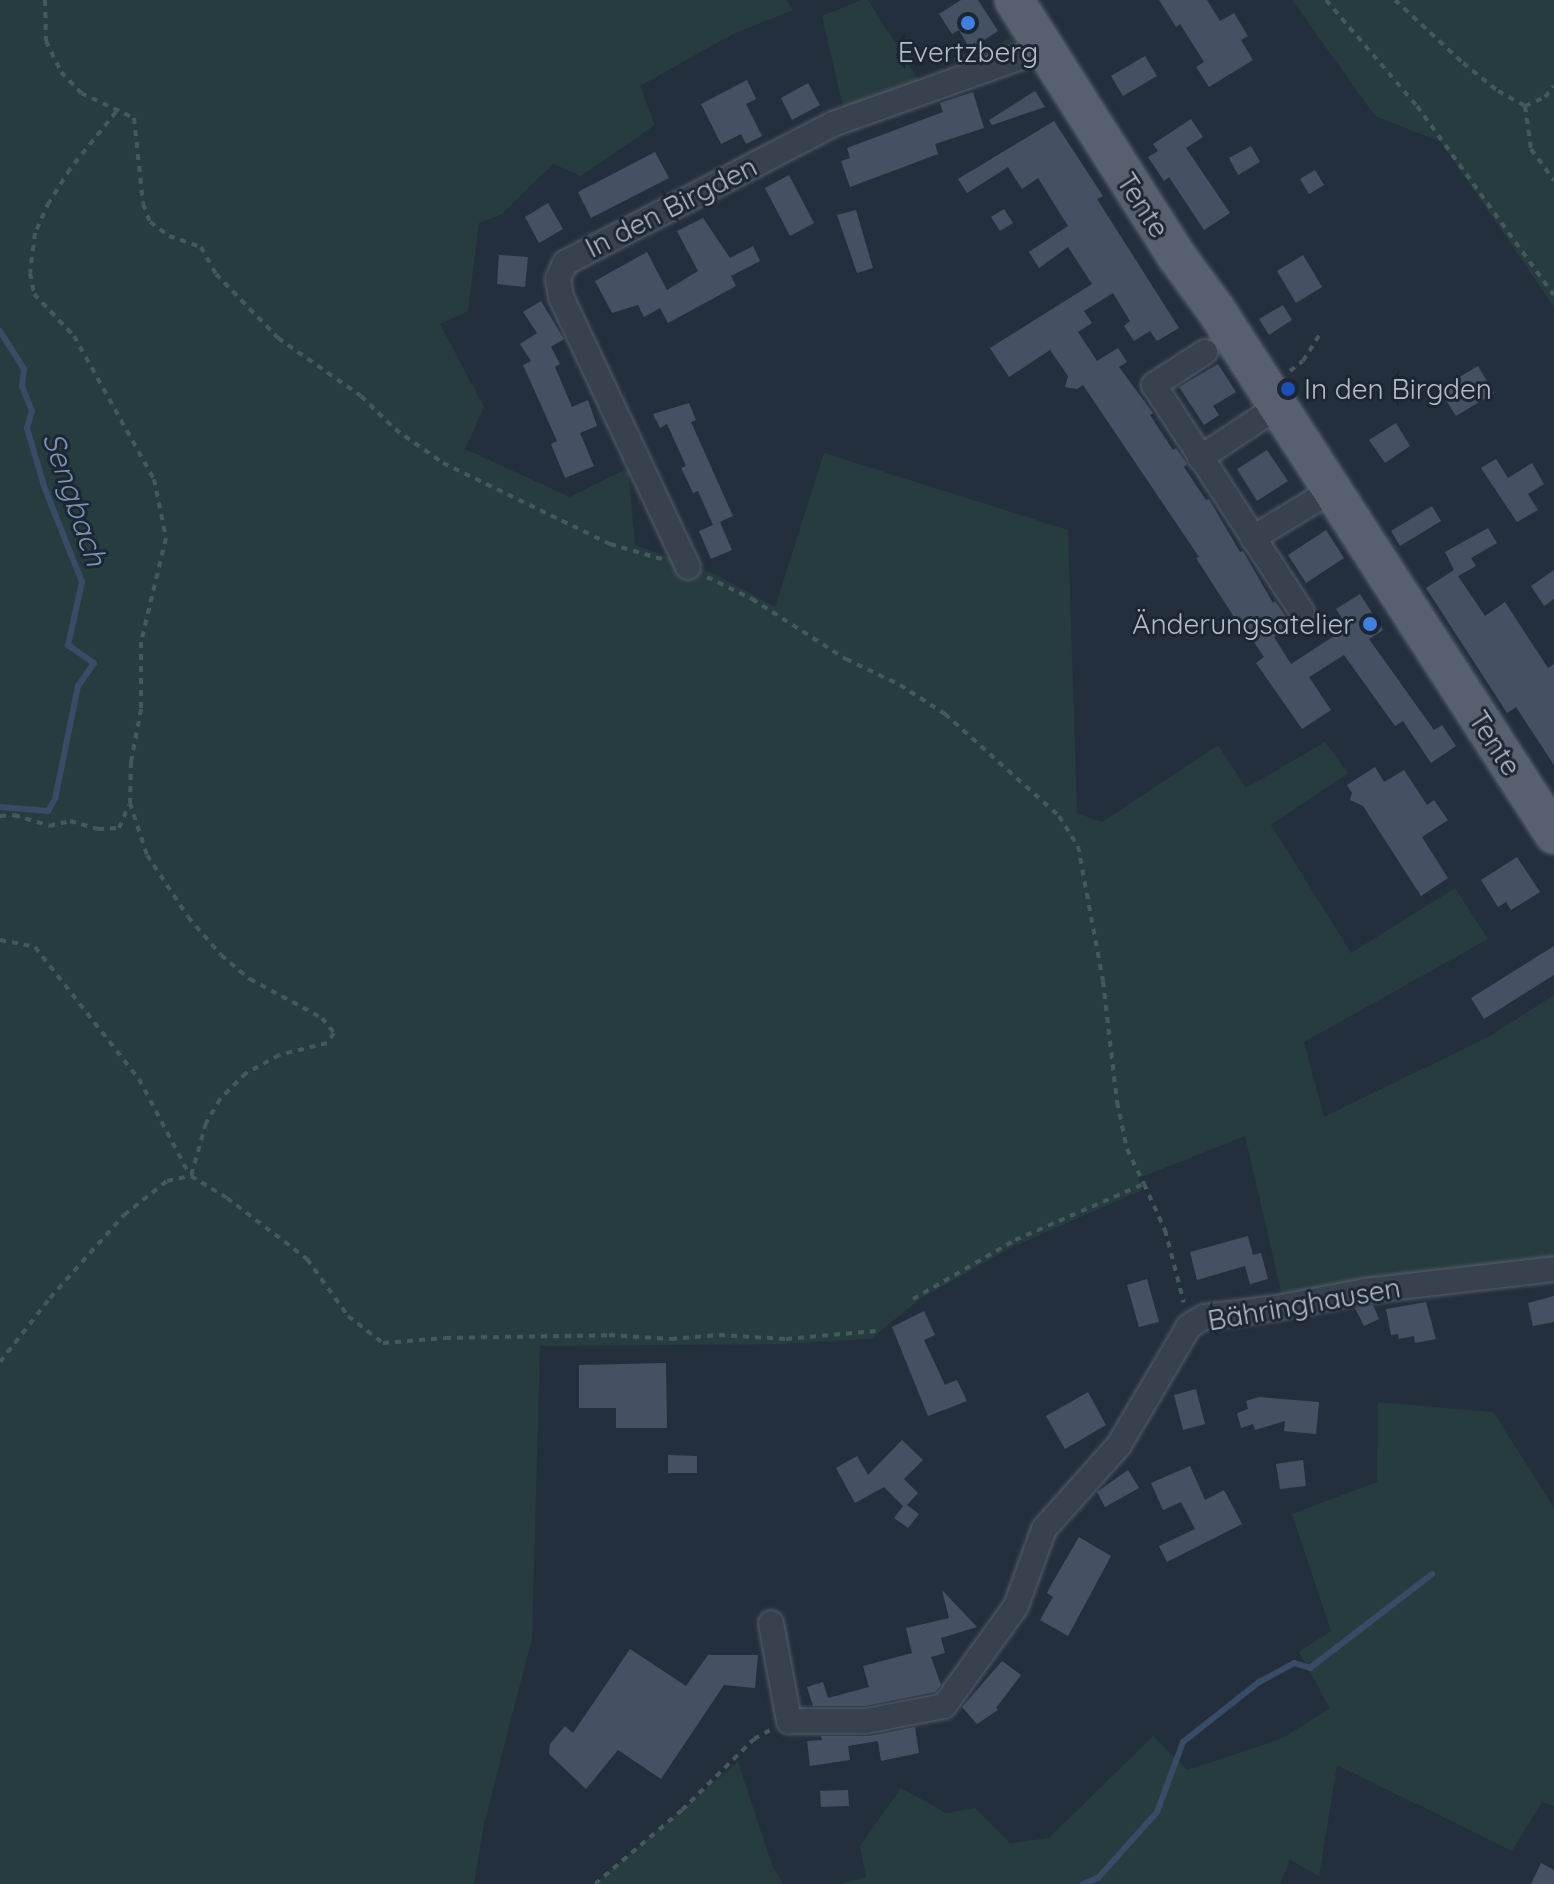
<!DOCTYPE html>
<html>
<head>
<meta charset="utf-8">
<style>
	body { margin:0 }
	#map { position:relative; width:1554px; height:1884px; overflow:hidden; background:#242f3e; font-family:Quicksand,sans-serif }
	div>[style] { position:absolute }
	.green>* { inset:0; background:#263c3f }
	.stream>* { height:6px; margin:-3px; padding:0 3px; transform-origin:3px; border-radius:3px; background:#394c67 }
	.building>* { inset:0; background:#455162 }
	.path>* { height:4px; margin-top:-2px; transform-origin:0; background:repeating-linear-gradient(90deg,#44595c 0 6px,transparent 0 12px) }
	.roads { filter:drop-shadow(0 0 2px #565f6c) drop-shadow(0 0 2px #565f6c) }
	.street>* { height:24px; margin:-12px; padding:0 12px; transform-origin:12px; border-radius:12px; background:#38414e }
	.primary>* { height:38px; margin:-19px; padding:0 19px; transform-origin:19px; border-radius:19px; background:#56606e }
	.dots>* { width:22px; height:22px; translate:-50% -50%; box-sizing:border-box; border:4px solid #1d2633; border-radius:50% }
	span { translate:-50% -50%; white-space:nowrap; text-align:center; line-height:1.15; -webkit-text-stroke:6px #1d2633; paint-order:stroke }
	.poi-label { font-size:28px; color:#b4bcc9 }
	.left { translate:0 -50%; text-align:left }
	.right { translate:-100% -50%; text-align:right }
	.street-label { font-size:28px; color:#b4bcc9 }
	.water-label { font-size:30px; color:#7c92b1; font-style:italic }
</style>
</head>
<body>
<div id="map">
	<div class="green">
		<i style="clip-path:polygon(0 0,786px 0,793px 10px,733px 34px,640px 86px,655px 125px,581px 176px,553px 164px,502px 214px,479px 223px,468px 311px,440px 324px,484px 407px,465px 449px,570px 497px,628px 468px,635px 545px,715px 574px,775px 607px,824px 453px,1068px 530px,1077px 813px,1102px 822px,1218px 745px,1246px 788px,1325px 742px,1348px 773px,1271px 825px,1351px 953px,1455px 888px,1488px 939px,1304px 1042px,1324px 1117px,1490px 1036px,1554px 995px,1554px 1260px,1282px 1295px,1245px 1136px,1139px 1178px,1142px 1190px,1014px 1246px,920px 1299px,871px 1339px,782px 1344px,540px 1346px,532px 1638px,484px 1824px,474px 1884px,0 1884px)"></i>
		<i style="clip-path:polygon(861px 0,868px 0,921px 84px,843px 107px,822px 16px)"></i>
		<i style="clip-path:polygon(1292px 0,1554px 0,1554px 307px,1441px 142px,1375px 116px)"></i>
		<i style="clip-path:polygon(1011px 37px,1018px 48px,962px 66px,953px 60px,964px 53px,971px 61px)"></i>
		<i style="clip-path:polygon(1378px 1402px,1493px 1412px,1554px 1507px,1554px 1806px,1542px 1802px,1512px 1851px,1337px 1765px,1319px 1876px,1290px 1860px,1280px 1884px,839px 1884px,866px 1877px,860px 1846px,901px 1788px,946px 1813px,975px 1808px,1010px 1843px,1049px 1838px,1153px 1736px,1187px 1770px,1283px 1738px,1330px 1708px,1299px 1652px,1331px 1631px,1292px 1514px,1377px 1482px)"></i>
		<i style="clip-path:polygon(738px 1762px,772px 1865px,783px 1884px,595px 1884px)"></i>
	</div>
	<div class="stream">
		<i style="left:0;top:331px;width:45px;rotate:57.7deg"></i>
		<i style="left:24px;top:369px;width:17px;rotate:97deg"></i>
		<i style="left:22px;top:386px;width:27px;rotate:68deg"></i>
		<i style="left:32px;top:411px;width:18px;rotate:106deg"></i>
		<i style="left:27px;top:428px;width:64px;rotate:73.6deg"></i>
		<i style="left:45px;top:489px;width:100px;rotate:68.3deg"></i>
		<i style="left:82px;top:582px;width:65px;rotate:102.5deg"></i>
		<i style="left:68px;top:645px;width:32px;rotate:35deg"></i>
		<i style="left:94px;top:663px;width:28px;rotate:125deg"></i>
		<i style="left:78px;top:686px;width:115px;rotate:101.5deg"></i>
		<i style="left:55px;top:799px;width:14px;rotate:120deg"></i>
		<i style="left:48px;top:811px;width:48px;rotate:-175.2deg"></i>
		<i style="left:1083px;top:1884px;width:16px;rotate:-22deg"></i>
		<i style="left:1098px;top:1878px;width:89px;rotate:-48.2deg"></i>
		<i style="left:1157px;top:1812px;width:75px;rotate:-69.6deg"></i>
		<i style="left:1183px;top:1742px;width:97px;rotate:-38.3deg"></i>
		<i style="left:1259px;top:1682px;width:40px;rotate:-28deg"></i>
		<i style="left:1294px;top:1663px;width:17px;rotate:17deg"></i>
		<i style="left:1310px;top:1668px;width:154px;rotate:-37.6deg"></i>
	</div>
	<div class="building">
		<i style="clip-path:polygon(961px 0,978px 0,998px 31px,970px 49px,959px 30px,952px 34px,939px 14px)"></i>
		<i style="clip-path:polygon(1159px 0,1207px 0,1220px 21px,1234px 13px,1248px 36px,1241px 40px,1253px 60px,1209px 87px,1196px 67px,1204px 62px,1180px 24px,1176px 27px)"></i>
		<i style="clip-path:polygon(1145px 56px,1157px 76px,1123px 96px,1111px 76px)"></i>
		<i style="clip-path:polygon(747px 80px,756px 99px,746px 104px,762px 136px,746px 144px,741px 134px,721px 144px,701px 104px)"></i>
		<i style="clip-path:polygon(808px 83px,820px 105px,792px 120px,781px 98px)"></i>
		<i style="clip-path:polygon(1035px 91px,1045px 107px,992px 125px,989px 120px)"></i>
		<i style="clip-path:polygon(973px 92px,984px 128px,935px 144px,938px 154px,850px 187px,841px 161px,850px 158px,847px 148px,943px 112px,940px 103px)"></i>
		<i style="clip-path:polygon(1191px 119px,1203px 137px,1186px 148px,1230px 213px,1204px 230px,1169px 177px,1164px 181px,1148px 157px,1158px 151px,1153px 144px)"></i>
		<i style="clip-path:polygon(1054px 121px,1103px 196px,1097px 199px,1179px 328px,1157px 341px,1150px 331px,1134px 341px,1124px 326px,1130px 321px,1113px 293px,1084px 311px,1092px 323px,1078px 332px,1097px 361px,1118px 348px,1127px 362px,1119px 367px,1153px 413px,1150px 415px,1173px 450px,1176px 448px,1187px 464px,1184px 467px,1206px 500px,1209px 499px,1240px 552px,1243px 551px,1273px 603px,1275px 601px,1287px 618px,1280px 623px,1285px 630px,1274px 637px,1291px 664px,1348px 627px,1336px 609px,1360px 594px,1383px 630px,1369px 639px,1434px 730px,1442px 725px,1456px 746px,1431px 763px,1403px 721px,1395px 726px,1344px 655px,1309px 677px,1331px 710px,1302px 729px,1256px 663px,1264px 657px,1248px 633px,1245px 634px,1196px 558px,1199px 557px,1083px 385px,1077px 389px,1065px 387px,1068px 376px,1050px 350px,1009px 377px,990px 348px,1092px 284px,1068px 247px,1039px 268px,1029px 252px,1068px 226px,1038px 178px,1022px 189px,1008px 167px,967px 193px,958px 179px)"></i>
		<i style="clip-path:polygon(1251px 146px,1260px 162px,1238px 175px,1229px 158px)"></i>
		<i style="clip-path:polygon(655px 152px,669px 178px,591px 218px,578px 192px)"></i>
		<i style="clip-path:polygon(1315px 170px,1324px 185px,1309px 194px,1300px 179px)"></i>
		<i style="clip-path:polygon(789px 175px,814px 223px,790px 236px,765px 188px)"></i>
		<i style="clip-path:polygon(548px 203px,563px 229px,539px 243px,525px 217px)"></i>
		<i style="clip-path:polygon(1004px 209px,1013px 223px,1000px 231px,991px 217px)"></i>
		<i style="clip-path:polygon(856px 210px,873px 268px,857px 273px,837px 215px)"></i>
		<i style="clip-path:polygon(703px 218px,730px 258px,753px 246px,760px 261px,731px 276px,736px 286px,668px 323px,660px 308px,644px 317px,638px 305px,612px 313px,595px 281px,647px 252px,667px 290px,698px 271px,677px 231px)"></i>
		<i style="clip-path:polygon(499px 255px,528px 257px,525px 287px,497px 284px)"></i>
		<i style="clip-path:polygon(1303px 255px,1322px 287px,1296px 303px,1277px 271px)"></i>
		<i style="clip-path:polygon(541px 301px,564px 339px,551px 347px,560px 364px,555px 367px,572px 407px,588px 400px,597px 426px,580px 433px,594px 466px,565px 478px,551px 444px,557px 441px,523px 365px,531px 361px,520px 344px,537px 333px,523px 312px)"></i>
		<i style="clip-path:polygon(1283px 305px,1292px 320px,1269px 335px,1259px 319px)"></i>
		<i style="clip-path:polygon(1218px 364px,1236px 392px,1213px 406px,1219px 415px,1204px 425px,1179px 387px)"></i>
		<i style="clip-path:polygon(1478px 366px,1494px 393px,1456px 416px,1442px 394px,1449px 389px,1446px 385px)"></i>
		<i style="clip-path:polygon(689px 403px,696px 420px,691px 422px,733px 516px,713px 525px,698px 491px,693px 493px,687px 480px,681px 468px,686px 466px,667px 424px,660px 428px,653px 414px)"></i>
		<i style="clip-path:polygon(1396px 423px,1410px 446px,1385px 463px,1369px 440px)"></i>
		<i style="clip-path:polygon(1267px 450px,1288px 481px,1257px 501px,1237px 469px)"></i>
		<i style="clip-path:polygon(1496px 459px,1508px 478px,1532px 463px,1544px 484px,1528px 494px,1538px 510px,1517px 522px,1481px 468px)"></i>
		<i style="clip-path:polygon(1432px 506px,1441px 521px,1400px 546px,1391px 531px)"></i>
		<i style="clip-path:polygon(720px 522px,732px 550px,711px 559px,699px 531px)"></i>
		<i style="clip-path:polygon(1488px 528px,1497px 543px,1471px 558px,1476px 566px,1458px 576px,1485px 616px,1505px 602px,1548px 668px,1554px 664px,1554px 765px,1516px 707px,1507px 713px,1426px 588px,1454px 570px,1445px 552px)"></i>
		<i style="clip-path:polygon(1326px 530px,1344px 558px,1306px 583px,1288px 555px)"></i>
		<i style="clip-path:polygon(1554px 570px,1554px 599px,1544px 606px,1531px 586px)"></i>
		<i style="clip-path:polygon(1375px 767px,1384px 782px,1404px 770px,1427px 805px,1434px 800px,1448px 820px,1422px 837px,1448px 878px,1421px 896px,1363px 806px,1350px 800px,1352px 793px,1347px 785px)"></i>
		<i style="clip-path:polygon(1517px 857px,1540px 892px,1511px 910px,1506px 902px,1498px 907px,1481px 880px)"></i>
		<i style="clip-path:polygon(1554px 946px,1554px 975px,1484px 1019px,1471px 998px)"></i>
		<i style="clip-path:polygon(1248px 1236px,1253px 1255px,1261px 1253px,1268px 1279px,1250px 1284px,1245px 1266px,1197px 1280px,1190px 1252px)"></i>
		<i style="clip-path:polygon(1147px 1279px,1159px 1322px,1139px 1327px,1127px 1285px)"></i>
		<i style="clip-path:polygon(1554px 1296px,1554px 1322px,1533px 1326px,1528px 1303px)"></i>
		<i style="clip-path:polygon(1426px 1302px,1436px 1339px,1415px 1343px,1414px 1336px,1399px 1339px,1398px 1334px,1391px 1335px,1386px 1309px)"></i>
		<i style="clip-path:polygon(1373px 1305px,1379px 1319px,1364px 1326px,1355px 1308px)"></i>
		<i style="clip-path:polygon(924px 1311px,935px 1335px,924px 1340px,945px 1385px,957px 1380px,967px 1401px,928px 1416px,892px 1327px)"></i>
		<i style="clip-path:polygon(666px 1363px,667px 1428px,616px 1428px,616px 1408px,579px 1408px,579px 1365px)"></i>
		<i style="clip-path:polygon(1196px 1389px,1205px 1424px,1183px 1430px,1174px 1395px)"></i>
		<i style="clip-path:polygon(1088px 1392px,1106px 1425px,1065px 1449px,1046px 1416px)"></i>
		<i style="clip-path:polygon(1259px 1397px,1319px 1402px,1316px 1434px,1284px 1431px,1285px 1421px,1255px 1430px,1253px 1424px,1241px 1428px,1237px 1413px,1248px 1409px,1246px 1401px)"></i>
		<i style="clip-path:polygon(902px 1440px,923px 1460px,904px 1479px,918px 1493px,907px 1505px,919px 1514px,908px 1528px,894px 1518px,903px 1506px,884px 1487px,855px 1503px,836px 1468px,857px 1456px,868px 1475px)"></i>
		<i style="clip-path:polygon(668px 1455px,697px 1456px,697px 1473px,668px 1473px)"></i>
		<i style="clip-path:polygon(1303px 1460px,1306px 1486px,1280px 1489px,1276px 1464px)"></i>
		<i style="clip-path:polygon(1190px 1466px,1205px 1500px,1224px 1490px,1242px 1524px,1167px 1562px,1159px 1546px,1195px 1529px,1181px 1502px,1163px 1510px,1151px 1483px)"></i>
		<i style="clip-path:polygon(1128px 1470px,1139px 1488px,1105px 1507px,1097px 1492px)"></i>
		<i style="clip-path:polygon(1079px 1537px,1111px 1556px,1068px 1636px,1040px 1620px,1053px 1597px,1047px 1593px,1051px 1585px)"></i>
		<i style="clip-path:polygon(942px 1590px,977px 1627px,941px 1638px,945px 1653px,931px 1657px,941px 1685px,935px 1692px,865px 1706px,813px 1706px,807px 1687px,823px 1682px,828px 1698px,869px 1687px,863px 1666px,912px 1653px,906px 1628px,949px 1618px)"></i>
		<i style="clip-path:polygon(630px 1649px,686px 1686px,708px 1655px,758px 1655px,755px 1688px,724px 1685px,661px 1779px,618px 1750px,586px 1789px,549px 1754px,550px 1744px,565px 1726px,573px 1733px)"></i>
		<i style="clip-path:polygon(1002px 1661px,1021px 1675px,996px 1708px,998px 1710px,977px 1724px,962px 1707px)"></i>
		<i style="clip-path:polygon(915px 1727px,919px 1753px,881px 1761px,878px 1741px,848px 1746px,850px 1760px,810px 1766px,807px 1741px,822px 1740px,821px 1736px,869px 1736px)"></i>
		<i style="clip-path:polygon(848px 1790px,849px 1806px,821px 1807px,820px 1791px)"></i>
		<i style="clip-path:polygon(1541px 1863px,1554px 1870px,1554px 1884px,1531px 1884px)"></i>
	</div>
	<div class="path">
		<i style="left:45px;top:0;width:41px;rotate:88.6deg"></i>
		<i style="left:46px;top:41px;width:34px;rotate:64deg"></i>
		<i style="left:61px;top:72px;width:29px;rotate:46deg"></i>
		<i style="left:81px;top:93px;width:59px;rotate:25.3deg"></i>
		<i style="left:134px;top:118px;width:86px;rotate:84deg"></i>
		<i style="left:143px;top:204px;width:19px;rotate:69deg"></i>
		<i style="left:150px;top:222px;width:24px;rotate:36deg"></i>
		<i style="left:169px;top:236px;width:34px;rotate:19deg"></i>
		<i style="left:201px;top:247px;width:31px;rotate:61deg"></i>
		<i style="left:216px;top:274px;width:89px;rotate:45.9deg"></i>
		<i style="left:278px;top:338px;width:101px;rotate:34.9deg"></i>
		<i style="left:361px;top:396px;width:47px;rotate:44.1deg"></i>
		<i style="left:395px;top:429px;width:59px;rotate:35.3deg"></i>
		<i style="left:443px;top:463px;width:186px;rotate:25.9deg"></i>
		<i style="left:610px;top:544px;width:54px;rotate:16.1deg"></i>
		<i style="left:1326px;top:0;width:140px;rotate:49.4deg"></i>
		<i style="left:1417px;top:106px;width:233px;rotate:54.1deg"></i>
		<i style="left:1395px;top:0;width:93px;rotate:42.8deg"></i>
		<i style="left:1463px;top:63px;width:45px;rotate:38.7deg"></i>
		<i style="left:1498px;top:91px;width:31px;rotate:29deg"></i>
		<i style="left:1525px;top:106px;width:43px;rotate:82.1deg"></i>
		<i style="left:1531px;top:149px;width:39px;rotate:54deg"></i>
		<i style="left:1525px;top:106px;width:22px;rotate:-24deg"></i>
		<i style="left:1545px;top:97px;width:14px;rotate:-51deg"></i>
		<i style="left:116px;top:112px;width:73px;rotate:128.9deg"></i>
		<i style="left:70px;top:169px;width:39px;rotate:122deg"></i>
		<i style="left:49px;top:202px;width:34px;rotate:114deg"></i>
		<i style="left:35px;top:233px;width:40px;rotate:97.1deg"></i>
		<i style="left:30px;top:273px;width:21px;rotate:79deg"></i>
		<i style="left:34px;top:294px;width:58px;rotate:46.4deg"></i>
		<i style="left:74px;top:336px;width:164px;rotate:60.8deg"></i>
		<i style="left:154px;top:479px;width:60px;rotate:78.5deg"></i>
		<i style="left:166px;top:538px;width:107px;rotate:103.5deg"></i>
		<i style="left:141px;top:642px;width:67px;rotate:90deg"></i>
		<i style="left:141px;top:709px;width:54px;rotate:100.7deg"></i>
		<i style="left:131px;top:762px;width:41px;rotate:91.4deg"></i>
		<i style="left:130px;top:803px;width:55px;rotate:71.9deg"></i>
		<i style="left:147px;top:855px;width:74px;rotate:56.5deg"></i>
		<i style="left:188px;top:917px;width:50px;rotate:49deg"></i>
		<i style="left:221px;top:955px;width:38px;rotate:40deg"></i>
		<i style="left:250px;top:979px;width:82px;rotate:28.4deg"></i>
		<i style="left:322px;top:1018px;width:19px;rotate:51deg"></i>
		<i style="left:334px;top:1033px;width:12px;rotate:125deg"></i>
		<i style="left:327px;top:1043px;width:49px;rotate:166deg"></i>
		<i style="left:279px;top:1055px;width:38px;rotate:151deg"></i>
		<i style="left:246px;top:1073px;width:37px;rotate:135deg"></i>
		<i style="left:220px;top:1099px;width:28px;rotate:120deg"></i>
		<i style="left:206px;top:1123px;width:55px;rotate:105.8deg"></i>
		<i style="left:1290px;top:371px;width:16px;rotate:-38deg"></i>
		<i style="left:1303px;top:361px;width:31px;rotate:-58deg"></i>
		<i style="left:707px;top:577px;width:50px;rotate:26.1deg"></i>
		<i style="left:752px;top:599px;width:112px;rotate:32.6deg"></i>
		<i style="left:846px;top:659px;width:60px;rotate:25.7deg"></i>
		<i style="left:900px;top:685px;width:54px;rotate:32.8deg"></i>
		<i style="left:945px;top:714px;width:153px;rotate:41.8deg"></i>
		<i style="left:1059px;top:816px;width:36px;rotate:58deg"></i>
		<i style="left:1078px;top:846px;width:137px;rotate:79.5deg"></i>
		<i style="left:1103px;top:981px;width:122px;rotate:83.4deg"></i>
		<i style="left:1117px;top:1102px;width:48px;rotate:78deg"></i>
		<i style="left:1127px;top:1149px;width:39px;rotate:64deg"></i>
		<i style="left:0;top:816px;width:14px;rotate:-4deg"></i>
		<i style="left:14px;top:815px;width:37px;rotate:17deg"></i>
		<i style="left:49px;top:826px;width:22px;rotate:-13deg"></i>
		<i style="left:70px;top:821px;width:29px;rotate:16deg"></i>
		<i style="left:98px;top:829px;width:21px;rotate:-3deg"></i>
		<i style="left:119px;top:828px;width:25px;rotate:-67deg"></i>
		<i style="left:0;top:940px;width:36px;rotate:11deg"></i>
		<i style="left:35px;top:947px;width:168px;rotate:51.8deg"></i>
		<i style="left:139px;top:1079px;width:107px;rotate:62.2deg"></i>
		<i style="left:913px;top:1299px;width:118px;rotate:-30deg"></i>
		<i style="left:1015px;top:1240px;width:141px;rotate:-23.5deg"></i>
		<i style="left:1144px;top:1184px;width:51px;rotate:65.5deg"></i>
		<i style="left:1165px;top:1230px;width:75px;rotate:75.4deg"></i>
		<i style="left:0;top:1362px;width:81px;rotate:-52deg"></i>
		<i style="left:50px;top:1298px;width:111px;rotate:-48.3deg"></i>
		<i style="left:124px;top:1215px;width:55px;rotate:-38.3deg"></i>
		<i style="left:167px;top:1181px;width:25px;rotate:-12deg"></i>
		<i style="left:191px;top:1176px;width:42px;rotate:31.4deg"></i>
		<i style="left:227px;top:1198px;width:101px;rotate:37.3deg"></i>
		<i style="left:307px;top:1259px;width:70px;rotate:54.3deg"></i>
		<i style="left:348px;top:1316px;width:44px;rotate:37.6deg"></i>
		<i style="left:383px;top:1343px;width:62px;rotate:-4.6deg"></i>
		<i style="left:445px;top:1338px;width:164px;rotate:-1deg"></i>
		<i style="left:609px;top:1335px;width:62px;rotate:3.7deg"></i>
		<i style="left:671px;top:1339px;width:48px;rotate:-4.8deg"></i>
		<i style="left:719px;top:1335px;width:67px;rotate:3.4deg"></i>
		<i style="left:786px;top:1339px;width:90px;rotate:-5.1deg"></i>
		<i style="left:595px;top:1884px;width:114px;rotate:-40.4deg"></i>
		<i style="left:682px;top:1810px;width:101px;rotate:-44.6deg"></i>
		<i style="left:754px;top:1739px;width:21px;rotate:-29deg"></i>
	</div>
	<div class="roads">
		<div class="street">
			<i style="left:1205px;top:352px;width:61px;rotate:147.1deg"></i>
			<i style="left:1154px;top:385px;width:271px;rotate:56.9deg"></i>
			<i style="left:1200px;top:458px;width:92px;rotate:-33.5deg"></i>
			<i style="left:1253px;top:538px;width:92px;rotate:-31.3deg"></i>
			<i style="left:688px;top:567px;width:298px;rotate:-115.2deg"></i>
			<i style="left:561px;top:297px;width:18px;rotate:-99deg"></i>
			<i style="left:558px;top:279px;width:17px;rotate:-66deg"></i>
			<i style="left:565px;top:263px;width:302px;rotate:-27.4deg"></i>
			<i style="left:833px;top:124px;width:224px;rotate:-19.6deg"></i>
			<i style="left:771px;top:1623px;width:100px;rotate:79.6deg"></i>
			<i style="left:789px;top:1721px;width:77px"></i>
			<i style="left:866px;top:1721px;width:79px;rotate:-10.9deg"></i>
			<i style="left:944px;top:1706px;width:123px;rotate:-54.2deg"></i>
			<i style="left:1016px;top:1606px;width:82px;rotate:-70deg"></i>
			<i style="left:1044px;top:1529px;width:113px;rotate:-48.2deg"></i>
			<i style="left:1119px;top:1445px;width:138px;rotate:-59.5deg"></i>
			<i style="left:1189px;top:1326px;width:17px;rotate:-31deg"></i>
			<i style="left:1204px;top:1317px;width:73px;rotate:-7.1deg"></i>
			<i style="left:1276px;top:1308px;width:91px;rotate:-10.8deg"></i>
			<i style="left:1365px;top:1291px;width:190px;rotate:-6.6deg"></i>
		</div>
		<div class="primary">
			<i style="left:1014px;top:0;width:301px;rotate:57.6deg"></i>
			<i style="left:1175px;top:254px;width:69px;rotate:53.8deg"></i>
			<i style="left:1216px;top:310px;width:624px;rotate:57.18deg"></i>
		</div>
	</div>
	<div class="dots">
		<i style="left:968px;top:23px;background:#3f7fe0"></i>
		<i style="left:1288px;top:389px;background:#1a4fb4"></i>
		<i style="left:1370px;top:624px;background:#3f7fe0"></i>
	</div>
	<div class="poi-label">
		<span style="left:968px;top:52px">Evertzberg</span>
		<span class="left" style="left:1304px;top:389px">In den Birgden</span>
		<span class="right" style="left:1354px;top:624px">Änderungsatelier</span>
	</div>
	<div class="street-label">
		<span style="left:1143px;top:205px;rotate:57deg">Tente</span>
		<span style="left:671px;top:207px;rotate:-27deg">In den Birgden</span>
		<span style="left:1495px;top:743px;rotate:57deg">Tente</span>
		<span style="left:1304px;top:1304px;rotate:-10deg">Bähringhausen</span>
	</div>
	<div class="water-label">
		<span style="left:75px;top:499px;rotate:71deg">Sengbach</span>
	</div>
</div>
</body>
</html>
